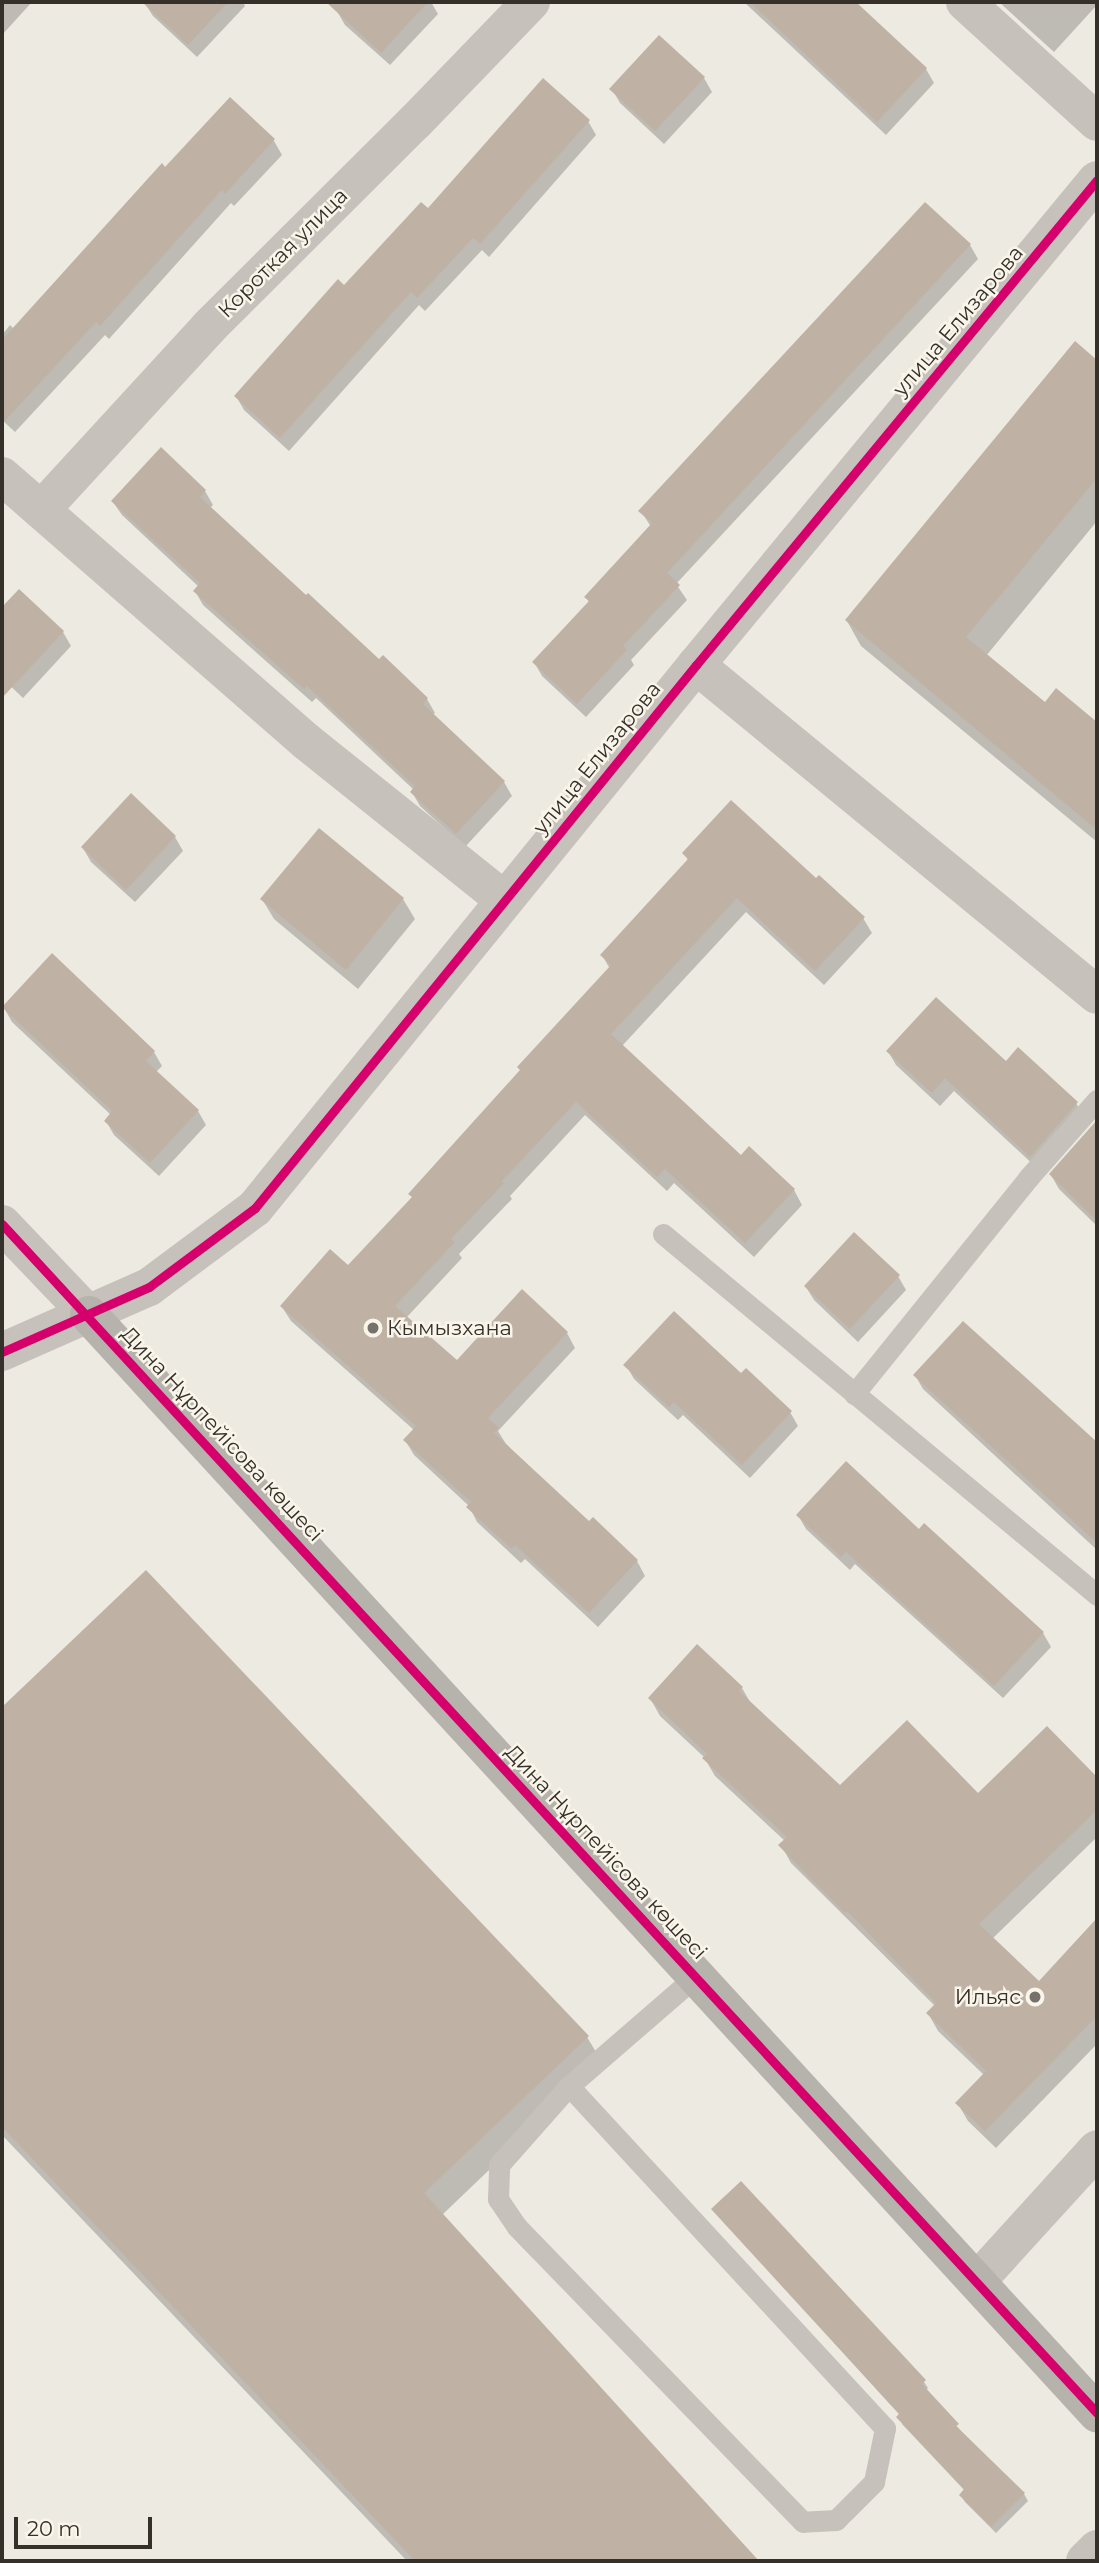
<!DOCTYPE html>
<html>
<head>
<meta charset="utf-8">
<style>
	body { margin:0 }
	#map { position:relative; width:1099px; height:2563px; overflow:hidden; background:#edeae2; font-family:Montserrat,sans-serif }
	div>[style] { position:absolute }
	.shadow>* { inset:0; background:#0003 }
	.building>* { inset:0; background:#bfb2a5 }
	.lane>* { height:21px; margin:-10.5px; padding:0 10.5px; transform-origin:10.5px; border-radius:10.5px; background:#c6c2bb }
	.street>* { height:38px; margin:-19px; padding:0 19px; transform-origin:19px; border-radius:19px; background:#c6c2bb }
	.secondary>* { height:38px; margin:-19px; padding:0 19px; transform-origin:19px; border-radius:19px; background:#b6b2ac }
	.cycleway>* { height:9px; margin:-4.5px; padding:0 4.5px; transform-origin:4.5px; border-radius:4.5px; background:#d6006c }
	.dots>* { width:19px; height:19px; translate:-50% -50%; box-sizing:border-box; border:4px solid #f9f5ea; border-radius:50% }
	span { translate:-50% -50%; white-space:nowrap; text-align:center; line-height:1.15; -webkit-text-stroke:5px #f9f5ea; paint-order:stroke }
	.street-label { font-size:21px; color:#36302a }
	.poi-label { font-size:21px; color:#36302a }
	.left { translate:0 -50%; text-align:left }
	.right { translate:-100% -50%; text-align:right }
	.frame { position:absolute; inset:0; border:4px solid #36302a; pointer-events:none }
	.scale { position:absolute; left:14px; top:2517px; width:138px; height:32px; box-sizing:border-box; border:4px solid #36302a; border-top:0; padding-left:9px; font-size:21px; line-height:24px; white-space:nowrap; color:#36302a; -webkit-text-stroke:5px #f9f5ea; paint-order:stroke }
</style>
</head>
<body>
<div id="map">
	<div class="shadow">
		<i style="clip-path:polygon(2px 2px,32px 2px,2px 35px)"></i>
		<i style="clip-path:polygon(144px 2px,243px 2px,245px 6px,197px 57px,153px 16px)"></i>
		<i style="clip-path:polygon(346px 2px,431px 2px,438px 14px,390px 65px,345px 25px,337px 11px)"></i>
		<i style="clip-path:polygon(744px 2px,854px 2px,926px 69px,934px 83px,886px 135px)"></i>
		<i style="clip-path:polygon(999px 2px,1094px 2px,1096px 6px,1054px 52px)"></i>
		<i style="clip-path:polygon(704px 78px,712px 92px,664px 144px,620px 103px,612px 89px)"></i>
		<i style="clip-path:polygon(230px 99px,274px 141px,282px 155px,234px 206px,231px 203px,109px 339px,105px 335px,15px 432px,2px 420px,2px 335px,10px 325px,14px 329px)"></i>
		<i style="clip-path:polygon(588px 121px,596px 135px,489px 257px,482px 250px,425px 311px,419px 305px,289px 451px,244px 410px,236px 396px,345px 287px,428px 211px)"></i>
		<i style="clip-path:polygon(926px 204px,970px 245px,978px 259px,676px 584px,687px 600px,631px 660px,634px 665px,586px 717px,542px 676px,534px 662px,589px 602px,586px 597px,651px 527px,641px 511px)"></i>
		<i style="clip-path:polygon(1075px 344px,1097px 362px,1097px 521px,986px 656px,1045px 705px,1056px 690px,1097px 724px,1097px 842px,861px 646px,847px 621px)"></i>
		<i style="clip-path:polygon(205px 491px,213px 505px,210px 508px,379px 662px,427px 699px,435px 713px,432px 715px,504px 782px,512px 796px,465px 847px,420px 806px,412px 792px,414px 790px,316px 698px,312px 702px,203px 605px,195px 591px,199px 587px,122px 515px,113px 502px)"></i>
		<i style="clip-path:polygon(19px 591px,63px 632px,71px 646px,23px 698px,2px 678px,2px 609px)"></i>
		<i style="clip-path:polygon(175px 837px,183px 851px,135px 902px,91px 862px,83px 848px)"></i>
		<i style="clip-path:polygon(684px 853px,816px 881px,863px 918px,872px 933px,824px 985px,746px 912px,622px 1046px,742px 1157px,794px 1190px,802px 1205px,754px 1257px,674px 1183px,667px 1191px,585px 1115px,510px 1196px,512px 1199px,459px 1254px,462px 1258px,406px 1318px,457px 1362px,567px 1333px,575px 1348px,498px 1431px,506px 1444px,589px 1523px,637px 1561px,645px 1576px,598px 1627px,525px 1559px,521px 1563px,477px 1522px,469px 1506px,414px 1455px,405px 1440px,414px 1430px,291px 1321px,282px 1307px,349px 1268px,413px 1198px,610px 969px,602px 955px,689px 862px)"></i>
		<i style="clip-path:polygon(262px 899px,403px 899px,415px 919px,358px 989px,274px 919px)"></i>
		<i style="clip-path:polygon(4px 1008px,154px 1052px,162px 1066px,156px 1072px,198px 1111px,206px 1125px,159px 1176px,114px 1135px,106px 1121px,111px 1115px,12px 1022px)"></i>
		<i style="clip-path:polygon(888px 1051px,1006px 1063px,1076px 1103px,1084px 1117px,1038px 1169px,954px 1091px,940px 1106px,896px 1065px)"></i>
		<i style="clip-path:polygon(1097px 1123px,1097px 1226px,1059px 1189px,1051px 1175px)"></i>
		<i style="clip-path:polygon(898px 1276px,906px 1290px,858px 1342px,814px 1300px,806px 1287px)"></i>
		<i style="clip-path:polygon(963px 1324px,1097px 1447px,1097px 1550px,923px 1389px,915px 1375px)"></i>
		<i style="clip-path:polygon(626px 1365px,741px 1376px,790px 1412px,798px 1426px,750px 1478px,683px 1415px,678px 1420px,634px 1379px)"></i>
		<i style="clip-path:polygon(798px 1515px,919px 1531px,1043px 1633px,1051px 1647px,1003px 1698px,855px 1564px,850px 1570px,806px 1529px)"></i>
		<i style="clip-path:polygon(146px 1573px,587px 2037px,602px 2062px,442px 2215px,757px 2561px,407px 2561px,2px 2135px,2px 1710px)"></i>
		<i style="clip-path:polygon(742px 1688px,753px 1707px,840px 1788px,978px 1796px,1047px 1728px,1097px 1780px,1097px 1837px,992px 1939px,1039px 1984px,1097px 1920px,1095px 2046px,996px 2148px,968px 2121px,958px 2104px,984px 2075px,938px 2031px,928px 2013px,935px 2006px,791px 1863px,781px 1845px,785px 1841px,715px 1776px,704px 1757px,660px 1716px,650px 1698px)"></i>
		<i style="clip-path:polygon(713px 2209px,924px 2382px,928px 2388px,926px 2390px,961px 2431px,1024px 2494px,1028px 2501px,996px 2533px,965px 2502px,961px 2495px,965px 2491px,902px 2424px,900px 2415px)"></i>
	</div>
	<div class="building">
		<i style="clip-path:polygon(142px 2px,228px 2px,188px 45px)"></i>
		<i style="clip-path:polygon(326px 2px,428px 2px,381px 53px)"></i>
		<i style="clip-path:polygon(750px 2px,856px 2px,927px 68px,877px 122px)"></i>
		<i style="clip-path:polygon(659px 35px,705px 77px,655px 131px,609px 89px)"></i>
		<i style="clip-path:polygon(543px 78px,590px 120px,480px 244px,473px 238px,417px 298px,411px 292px,280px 438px,234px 396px,338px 279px,344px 285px,421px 202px,428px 208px)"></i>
		<i style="clip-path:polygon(230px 97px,275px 139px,225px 194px,222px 190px,100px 326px,96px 322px,2px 424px,2px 340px,162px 163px,165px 167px)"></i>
		<i style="clip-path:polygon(925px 202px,971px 244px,667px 573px,680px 585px,623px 646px,627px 650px,577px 704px,532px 662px,589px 601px,584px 597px,652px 523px,638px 511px)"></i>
		<i style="clip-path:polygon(1075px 341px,1097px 360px,1097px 478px,966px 637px,1045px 702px,1056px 688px,1097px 722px,1097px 830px,845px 620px)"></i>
		<i style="clip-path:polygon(161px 447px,206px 490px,200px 497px,306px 595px,308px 593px,379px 659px,383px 655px,428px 698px,423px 704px,505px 781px,456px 834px,410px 792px,415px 786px,307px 686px,304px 689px,193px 591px,200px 583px,111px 501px)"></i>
		<i style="clip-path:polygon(19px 589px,64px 631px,2px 698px,2px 607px)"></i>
		<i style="clip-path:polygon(131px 793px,176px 836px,126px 890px,81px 847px)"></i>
		<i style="clip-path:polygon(731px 800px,816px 878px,819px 875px,865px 917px,815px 971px,737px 898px,611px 1034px,741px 1155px,749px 1146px,795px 1189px,745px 1243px,665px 1169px,657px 1177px,576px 1102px,502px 1181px,504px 1183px,451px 1239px,455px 1242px,395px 1306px,457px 1360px,522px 1289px,568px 1332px,488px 1418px,499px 1428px,494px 1433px,589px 1521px,593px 1517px,638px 1560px,589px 1613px,515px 1545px,512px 1549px,466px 1507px,471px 1502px,403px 1440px,416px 1426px,280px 1306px,330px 1249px,348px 1265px,412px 1197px,408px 1194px,520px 1070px,517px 1067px,611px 965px,600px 955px,688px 859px,682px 853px)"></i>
		<i style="clip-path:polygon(319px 828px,404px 898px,346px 970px,260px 899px)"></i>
		<i style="clip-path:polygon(52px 953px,155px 1051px,146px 1061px,199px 1110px,150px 1163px,104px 1121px,112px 1111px,2px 1007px)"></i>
		<i style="clip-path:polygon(936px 997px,1006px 1061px,1018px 1047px,1078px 1102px,1030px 1157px,945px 1078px,932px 1093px,886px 1051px)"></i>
		<i style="clip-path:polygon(1097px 1120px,1097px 1221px,1049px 1174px)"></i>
		<i style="clip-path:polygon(854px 1232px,900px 1275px,850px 1329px,804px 1286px)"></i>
		<i style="clip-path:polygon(674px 1311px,741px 1373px,746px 1368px,792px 1411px,742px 1465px,674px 1402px,669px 1407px,623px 1365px)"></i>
		<i style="clip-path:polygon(963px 1321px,1097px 1442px,1097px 1543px,913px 1375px)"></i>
		<i style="clip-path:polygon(846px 1461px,919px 1529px,924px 1523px,1044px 1632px,994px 1686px,846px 1552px,841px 1557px,796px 1515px)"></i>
		<i style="clip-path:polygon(146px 1570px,589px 2036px,424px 2193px,759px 2561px,415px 2561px,2px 2127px,2px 1707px)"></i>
		<i style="clip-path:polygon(697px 1644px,743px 1687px,739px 1691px,840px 1785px,907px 1720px,978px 1793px,1047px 1726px,1097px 1777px,1097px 1810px,979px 1924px,1039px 1981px,1097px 1918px,1097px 2016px,985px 2131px,955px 2103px,986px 2071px,926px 2013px,936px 2003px,847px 1911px,845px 1913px,778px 1845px,787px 1837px,702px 1758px,707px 1754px,648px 1698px)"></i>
		<i style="clip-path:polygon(741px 2181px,926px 2380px,922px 2384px,959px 2424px,956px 2426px,1025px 2493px,991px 2527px,959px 2495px,964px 2489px,896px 2417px,899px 2414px,711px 2209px)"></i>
	</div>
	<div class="lane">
		<i style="left:663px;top:1234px;width:565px;rotate:39.75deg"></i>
		<i style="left:854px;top:1394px;width:279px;rotate:-51.1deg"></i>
		<i style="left:1029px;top:1177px;width:103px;rotate:-48.6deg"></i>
		<i style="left:569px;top:2086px;width:466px;rotate:47.3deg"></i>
		<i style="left:885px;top:2428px;width:55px;rotate:101.5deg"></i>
		<i style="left:874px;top:2482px;width:54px;rotate:135deg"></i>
		<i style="left:836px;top:2520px;width:33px;rotate:177deg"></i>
		<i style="left:803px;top:2522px;width:411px;rotate:-134.1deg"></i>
		<i style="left:517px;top:2227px;width:34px;rotate:-124deg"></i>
		<i style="left:498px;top:2199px;width:34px;rotate:-88deg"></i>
		<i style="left:499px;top:2165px;width:106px;rotate:-48.5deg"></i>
		<i style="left:569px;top:2086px;width:168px;rotate:-40.9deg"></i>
	</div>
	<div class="street">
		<i style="left:965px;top:2px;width:178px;rotate:42.3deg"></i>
		<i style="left:2px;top:476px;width:405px;rotate:41.1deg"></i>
		<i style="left:307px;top:742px;width:253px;rotate:38.7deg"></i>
		<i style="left:41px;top:510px;width:248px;rotate:-47.4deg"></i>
		<i style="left:209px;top:327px;width:291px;rotate:-44.9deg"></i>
		<i style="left:415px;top:122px;width:167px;rotate:-46deg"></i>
		<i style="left:696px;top:665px;width:519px;rotate:39.45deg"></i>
		<i style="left:2px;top:1224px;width:126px;rotate:46.3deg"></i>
		<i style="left:2px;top:1352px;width:161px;rotate:-23.9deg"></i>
		<i style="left:149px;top:1287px;width:132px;rotate:-36.7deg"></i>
		<i style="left:255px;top:1208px;width:700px;rotate:-50.92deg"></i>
		<i style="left:696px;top:665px;width:629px;rotate:-50.42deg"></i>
		<i style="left:977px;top:2281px;width:178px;rotate:-47.7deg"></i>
		<i style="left:1085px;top:2561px;width:17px;rotate:-45deg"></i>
	</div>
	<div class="secondary">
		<i style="left:89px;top:1315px;width:1491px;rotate:47.45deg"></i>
	</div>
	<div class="cycleway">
		<i style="left:2px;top:1224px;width:1616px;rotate:47.36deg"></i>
		<i style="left:2px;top:1352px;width:161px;rotate:-23.9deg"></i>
		<i style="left:149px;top:1287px;width:132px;rotate:-36.7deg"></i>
		<i style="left:255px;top:1208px;width:700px;rotate:-50.92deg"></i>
		<i style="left:696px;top:665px;width:629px;rotate:-50.42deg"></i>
	</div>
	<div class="dots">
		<i style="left:373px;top:1328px;background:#76716a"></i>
		<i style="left:1035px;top:1997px;background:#76716a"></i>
	</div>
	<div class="street-label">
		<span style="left:283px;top:253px;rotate:-45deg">Короткая улица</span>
		<span style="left:958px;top:321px;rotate:-50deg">улица Елизарова</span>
		<span style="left:597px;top:758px;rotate:-51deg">улица Елизарова</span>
		<span style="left:222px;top:1434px;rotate:47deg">Дина Нұрпейісова көшесі</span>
		<span style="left:606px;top:1852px;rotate:47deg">Дина Нұрпейісова көшесі</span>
	</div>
	<div class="poi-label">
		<span class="left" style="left:387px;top:1328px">Кымызхана</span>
		<span class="right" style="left:1021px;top:1997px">Ильяс</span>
	</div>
	<div class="frame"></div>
	<div class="scale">20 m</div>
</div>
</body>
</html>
